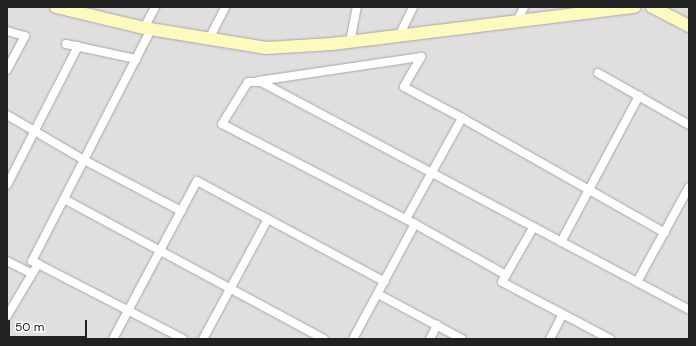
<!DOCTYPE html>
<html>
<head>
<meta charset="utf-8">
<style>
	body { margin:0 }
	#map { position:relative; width:696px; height:346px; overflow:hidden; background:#f2eee8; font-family:"DM Sans",sans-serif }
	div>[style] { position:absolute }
	.residential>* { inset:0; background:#e0dedf }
	.roads { filter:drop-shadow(0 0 1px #a8a8a8) drop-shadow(0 0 1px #a8a8a8) }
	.street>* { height:8px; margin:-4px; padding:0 4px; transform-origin:4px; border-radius:4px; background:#fff }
	.secondary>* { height:12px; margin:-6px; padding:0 6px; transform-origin:6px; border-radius:6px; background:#fcfabc }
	span { translate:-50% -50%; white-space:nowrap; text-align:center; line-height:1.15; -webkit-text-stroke:4px #fff; paint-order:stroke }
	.frame { position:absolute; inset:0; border:8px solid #212121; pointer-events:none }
	.scale { position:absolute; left:8px; top:320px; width:79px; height:18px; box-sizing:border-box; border:2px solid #212121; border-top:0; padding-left:5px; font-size:12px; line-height:14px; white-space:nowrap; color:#212121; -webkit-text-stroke:3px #fff; paint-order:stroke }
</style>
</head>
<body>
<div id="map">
	<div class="residential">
		<i style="clip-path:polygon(7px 7px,689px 7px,689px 339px,7px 339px)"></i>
	</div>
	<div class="roads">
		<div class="street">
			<i style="left:517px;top:21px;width:16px;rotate:-63deg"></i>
			<i style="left:144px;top:28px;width:24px;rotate:-62deg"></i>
			<i style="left:7px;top:31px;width:19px;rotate:16deg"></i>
			<i style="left:25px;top:36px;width:38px;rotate:118deg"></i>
			<i style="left:399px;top:36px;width:32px;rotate:-64deg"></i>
			<i style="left:209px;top:39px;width:36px;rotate:-63deg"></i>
			<i style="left:350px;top:42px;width:36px;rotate:-79deg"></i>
			<i style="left:66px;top:44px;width:72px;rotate:12.1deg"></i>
			<i style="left:598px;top:73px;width:105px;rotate:29.7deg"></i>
			<i style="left:258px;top:81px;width:165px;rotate:-8.4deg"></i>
			<i style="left:421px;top:57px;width:34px;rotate:120deg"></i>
			<i style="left:404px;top:87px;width:66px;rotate:28.1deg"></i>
			<i style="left:462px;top:118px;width:115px;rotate:119deg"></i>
			<i style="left:7px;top:115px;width:89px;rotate:30.3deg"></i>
			<i style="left:84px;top:160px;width:110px;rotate:27.7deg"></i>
			<i style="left:462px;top:118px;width:233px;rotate:29.5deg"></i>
			<i style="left:7px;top:185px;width:156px;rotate:-62.9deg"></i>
			<i style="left:64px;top:199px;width:295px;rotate:28.3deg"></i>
			<i style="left:533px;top:228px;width:62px;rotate:119.9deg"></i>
			<i style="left:502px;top:282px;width:122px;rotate:27.8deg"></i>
			<i style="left:561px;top:242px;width:166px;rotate:-61.9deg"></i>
			<i style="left:7px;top:261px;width:28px;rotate:27deg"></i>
			<i style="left:38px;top:264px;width:163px;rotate:27.3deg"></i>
			<i style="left:506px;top:275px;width:104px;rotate:-150.7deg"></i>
			<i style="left:415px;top:224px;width:217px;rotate:-152.6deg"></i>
			<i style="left:222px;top:124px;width:49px;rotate:-58.2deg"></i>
			<i style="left:248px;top:82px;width:13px"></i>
			<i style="left:261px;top:82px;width:485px;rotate:28deg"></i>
			<i style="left:637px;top:282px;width:108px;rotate:-61.3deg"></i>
			<i style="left:378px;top:294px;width:95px;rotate:28.2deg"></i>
			<i style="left:7px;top:316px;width:61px;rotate:-59.2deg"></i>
			<i style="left:38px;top:264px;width:7px;rotate:-153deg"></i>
			<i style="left:32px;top:261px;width:261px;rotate:-62.8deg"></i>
			<i style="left:113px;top:339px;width:179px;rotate:-62deg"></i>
			<i style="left:197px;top:181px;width:213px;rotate:28.2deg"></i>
			<i style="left:203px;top:339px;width:136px;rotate:-61.6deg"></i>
			<i style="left:353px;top:339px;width:131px;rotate:-61.7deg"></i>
			<i style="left:430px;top:339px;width:16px;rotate:-63deg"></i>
			<i style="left:550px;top:339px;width:28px;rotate:-63deg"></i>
		</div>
		<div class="secondary">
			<i style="left:56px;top:7px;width:90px;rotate:13.4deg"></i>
			<i style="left:144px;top:28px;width:124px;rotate:9.3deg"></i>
			<i style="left:266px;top:48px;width:66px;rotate:-3.5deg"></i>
			<i style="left:332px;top:44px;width:305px;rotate:-7deg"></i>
			<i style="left:652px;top:7px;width:42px;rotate:27.2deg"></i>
		</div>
	</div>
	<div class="frame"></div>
	<div class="scale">50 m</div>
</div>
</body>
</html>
